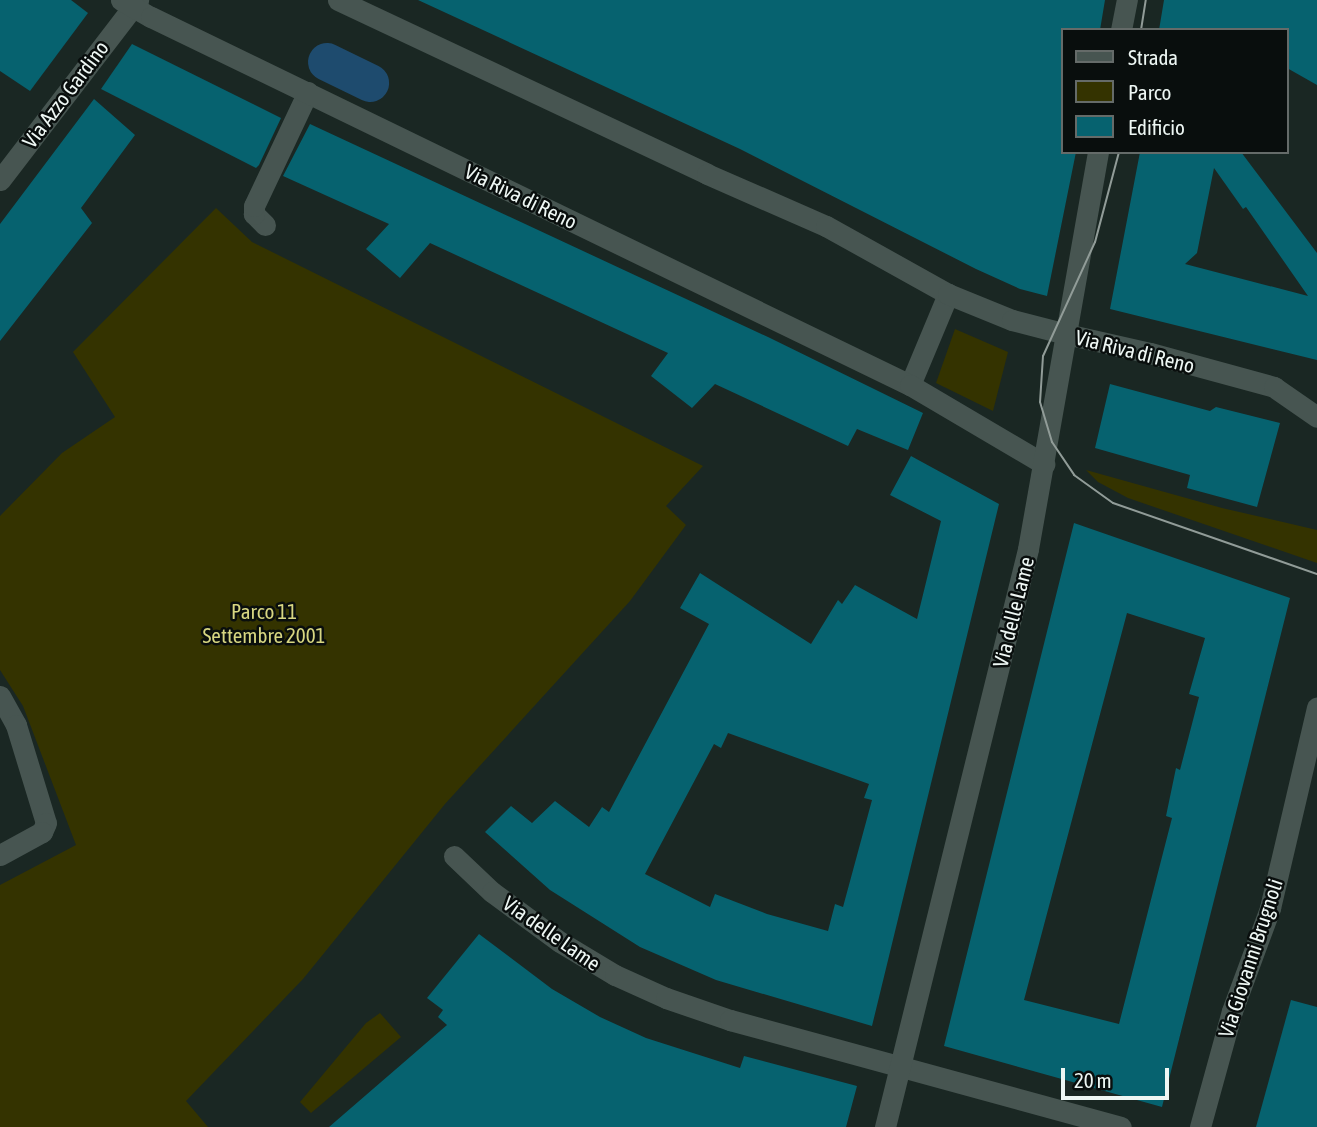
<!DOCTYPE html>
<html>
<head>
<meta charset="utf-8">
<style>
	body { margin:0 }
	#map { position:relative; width:1317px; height:1127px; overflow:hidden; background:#1a2723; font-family:"Asap Condensed",sans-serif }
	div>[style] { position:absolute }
	.green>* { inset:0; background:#343300 }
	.canal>* { height:38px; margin:-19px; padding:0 19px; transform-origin:19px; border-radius:19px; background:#1e4b6e }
	.building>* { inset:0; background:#06626f }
	.minor>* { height:21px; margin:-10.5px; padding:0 10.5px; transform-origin:10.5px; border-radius:10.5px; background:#475551 }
	.tertiary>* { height:21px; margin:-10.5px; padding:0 10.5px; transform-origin:10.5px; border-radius:10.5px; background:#475551 }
	.tram>* { height:2px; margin:-1px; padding:0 1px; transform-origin:1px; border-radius:1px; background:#919c98 }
	span { translate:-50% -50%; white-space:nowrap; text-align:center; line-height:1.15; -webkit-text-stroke:5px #090e0d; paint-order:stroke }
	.street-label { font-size:21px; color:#eef7f4 }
	.park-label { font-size:21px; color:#d7d681 }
	.legend { position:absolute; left:1061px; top:28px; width:228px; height:126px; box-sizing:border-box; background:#090e0d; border:2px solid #656b69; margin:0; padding:9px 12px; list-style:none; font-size:21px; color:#eef7f4 }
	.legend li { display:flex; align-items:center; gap:14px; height:35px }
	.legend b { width:35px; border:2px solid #656b69 }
	.scale { position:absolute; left:1061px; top:1068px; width:108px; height:32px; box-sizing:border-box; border:4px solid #eef7f4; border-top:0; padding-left:9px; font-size:21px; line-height:24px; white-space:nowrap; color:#eef7f4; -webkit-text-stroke:5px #090e0d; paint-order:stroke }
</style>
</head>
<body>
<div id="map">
	<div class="green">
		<i style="clip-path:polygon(216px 208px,252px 242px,703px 466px,666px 506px,686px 525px,630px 601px,445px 804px,303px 979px,186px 1101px,208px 1127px,0 1127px,0 885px,76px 845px,23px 706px,0 670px,0 516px,62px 453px,115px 417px,73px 352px)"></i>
		<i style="clip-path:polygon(955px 329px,1008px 352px,993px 411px,936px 383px)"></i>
		<i style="clip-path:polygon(1086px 470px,1222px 508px,1317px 530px,1317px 563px,1128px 498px,1098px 482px)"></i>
		<i style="clip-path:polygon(380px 1013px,401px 1037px,311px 1113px,300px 1102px,366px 1023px)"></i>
	</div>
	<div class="canal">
		<i style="left:327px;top:62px;width:48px;rotate:26deg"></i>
	</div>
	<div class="building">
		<i style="clip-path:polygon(0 0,71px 0,88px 13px,30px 91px,0 71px)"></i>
		<i style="clip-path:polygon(418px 0,1105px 0,1100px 30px,1063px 30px,1063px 152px,1076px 152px,1047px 296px,1020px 289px,976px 269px,740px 149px)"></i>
		<i style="clip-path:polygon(1164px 0,1317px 0,1317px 85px,1287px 68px,1287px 30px,1159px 30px)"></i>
		<i style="clip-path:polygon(132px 44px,281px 118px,259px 165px,256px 168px,101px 89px)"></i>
		<i style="clip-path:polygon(94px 99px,135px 135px,81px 208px,92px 223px,0 341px,0 224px)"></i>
		<i style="clip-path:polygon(310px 124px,768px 337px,923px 413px,908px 450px,857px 429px,848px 446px,715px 384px,692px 408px,651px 376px,668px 353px,430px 243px,400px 278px,366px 249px,389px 224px,283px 176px)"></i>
		<i style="clip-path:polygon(evenodd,1140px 152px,1241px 152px,1317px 253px,1317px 360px,1110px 309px,1140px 152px,1214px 168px,1243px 209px,1246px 207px,1308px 296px,1185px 264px,1197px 253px,1214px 168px)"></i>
		<i style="clip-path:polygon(1110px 384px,1210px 411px,1216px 407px,1280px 423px,1257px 507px,1187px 488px,1190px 475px,1095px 448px)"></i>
		<i style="clip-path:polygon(evenodd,911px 456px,999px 504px,872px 1026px,716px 980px,640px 947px,550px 890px,485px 832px,511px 806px,532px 823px,555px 801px,589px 827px,602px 807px,609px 812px,709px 624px,680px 608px,700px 573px,811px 644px,838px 600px,842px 604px,855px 585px,917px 619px,941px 521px,890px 495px,911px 456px,728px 733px,869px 784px,864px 798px,872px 800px,843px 907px,835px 904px,828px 931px,767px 914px,715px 894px,710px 907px,645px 874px,714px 744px,721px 748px,728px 733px)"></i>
		<i style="clip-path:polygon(evenodd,1074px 523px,1290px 598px,1162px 1107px,944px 1046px,1074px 523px,1127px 613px,1205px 638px,1189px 694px,1199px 697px,1180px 770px,1176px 768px,1166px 816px,1172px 818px,1119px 1024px,1024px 1000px,1127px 613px)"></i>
		<i style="clip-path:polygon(479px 934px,552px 989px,600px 1017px,646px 1038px,740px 1068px,744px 1056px,857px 1086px,846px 1127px,329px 1127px,447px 1025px,438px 1017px,443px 1010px,427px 998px)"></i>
		<i style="clip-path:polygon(1291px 1000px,1317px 1007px,1317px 1127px,1256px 1127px)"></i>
	</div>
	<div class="minor">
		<i style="left:0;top:180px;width:227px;rotate:-52.5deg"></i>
		<i style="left:265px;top:225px;width:16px;rotate:-135deg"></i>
		<i style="left:254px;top:214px;width:8px;rotate:-90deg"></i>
		<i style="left:254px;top:206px;width:126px;rotate:-64.7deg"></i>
		<i style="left:1066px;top:334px;width:86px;rotate:12.7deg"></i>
		<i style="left:1150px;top:353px;width:129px;rotate:15.3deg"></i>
		<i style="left:1274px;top:387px;width:52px;rotate:34.9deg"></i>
		<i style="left:910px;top:385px;width:99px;rotate:-67.3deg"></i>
		<i style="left:0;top:696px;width:33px;rotate:61deg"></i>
		<i style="left:16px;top:725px;width:102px;rotate:73deg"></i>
		<i style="left:46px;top:823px;width:10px;rotate:114deg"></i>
		<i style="left:42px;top:832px;width:48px;rotate:151.3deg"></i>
		<i style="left:454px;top:856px;width:52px;rotate:43.5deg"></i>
		<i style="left:492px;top:892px;width:84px;rotate:36.3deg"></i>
		<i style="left:560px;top:942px;width:64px;rotate:31deg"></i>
		<i style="left:615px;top:975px;width:56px;rotate:24.3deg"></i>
		<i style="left:666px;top:998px;width:68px;rotate:19deg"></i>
		<i style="left:730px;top:1020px;width:405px;rotate:15.3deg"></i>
		<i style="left:1200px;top:1127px;width:120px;rotate:-74.6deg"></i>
		<i style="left:1232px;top:1011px;width:110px;rotate:-69.7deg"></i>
		<i style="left:1270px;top:908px;width:206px;rotate:-76.8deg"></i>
	</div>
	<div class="tertiary">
		<i style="left:121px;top:0;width:34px;rotate:30deg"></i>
		<i style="left:151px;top:17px;width:844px;rotate:25.87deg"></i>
		<i style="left:910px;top:385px;width:156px;rotate:30.5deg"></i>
		<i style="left:338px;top:0;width:408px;rotate:25.2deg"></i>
		<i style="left:707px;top:174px;width:130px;rotate:23.6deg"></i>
		<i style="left:826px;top:226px;width:140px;rotate:29.1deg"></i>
		<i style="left:948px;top:294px;width:69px;rotate:22.1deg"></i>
		<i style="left:1012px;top:320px;width:56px;rotate:14.5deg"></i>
		<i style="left:1121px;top:30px;width:31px;rotate:-79deg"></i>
		<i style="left:885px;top:1127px;width:595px;rotate:-76.1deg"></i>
		<i style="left:1028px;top:549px;width:403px;rotate:-80deg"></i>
	</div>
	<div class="tram">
		<i style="left:1141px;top:30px;width:30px;rotate:-81deg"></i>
		<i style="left:1119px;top:152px;width:93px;rotate:104.9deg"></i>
		<i style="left:1095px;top:242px;width:125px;rotate:114.5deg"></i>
		<i style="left:1043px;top:356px;width:46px;rotate:93.7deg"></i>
		<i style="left:1040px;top:402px;width:42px;rotate:73.3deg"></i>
		<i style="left:1052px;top:442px;width:40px;rotate:56deg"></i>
		<i style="left:1074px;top:475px;width:48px;rotate:35.7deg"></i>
		<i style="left:1113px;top:503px;width:216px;rotate:19.2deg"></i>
	</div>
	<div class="street-label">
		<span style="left:65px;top:94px;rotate:-53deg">Via Azzo Gardino</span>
		<span style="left:521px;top:196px;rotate:26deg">Via Riva di Reno</span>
		<span style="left:1135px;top:351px;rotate:14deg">Via Riva di Reno</span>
		<span style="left:1013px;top:612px;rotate:-76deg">Via delle Lame</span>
		<span style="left:552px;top:933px;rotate:35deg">Via delle Lame</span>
		<span style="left:1250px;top:958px;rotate:-72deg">Via Giovanni Brugnoli</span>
	</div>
	<div class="park-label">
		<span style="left:264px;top:623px">Parco 11<br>Settembre 2001</span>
	</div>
	<ul class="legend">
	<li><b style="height:9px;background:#475551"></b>Strada</li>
	<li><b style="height:19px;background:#343300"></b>Parco</li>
	<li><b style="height:19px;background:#06626f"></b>Edificio</li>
	</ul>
	<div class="scale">20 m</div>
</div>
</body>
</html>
